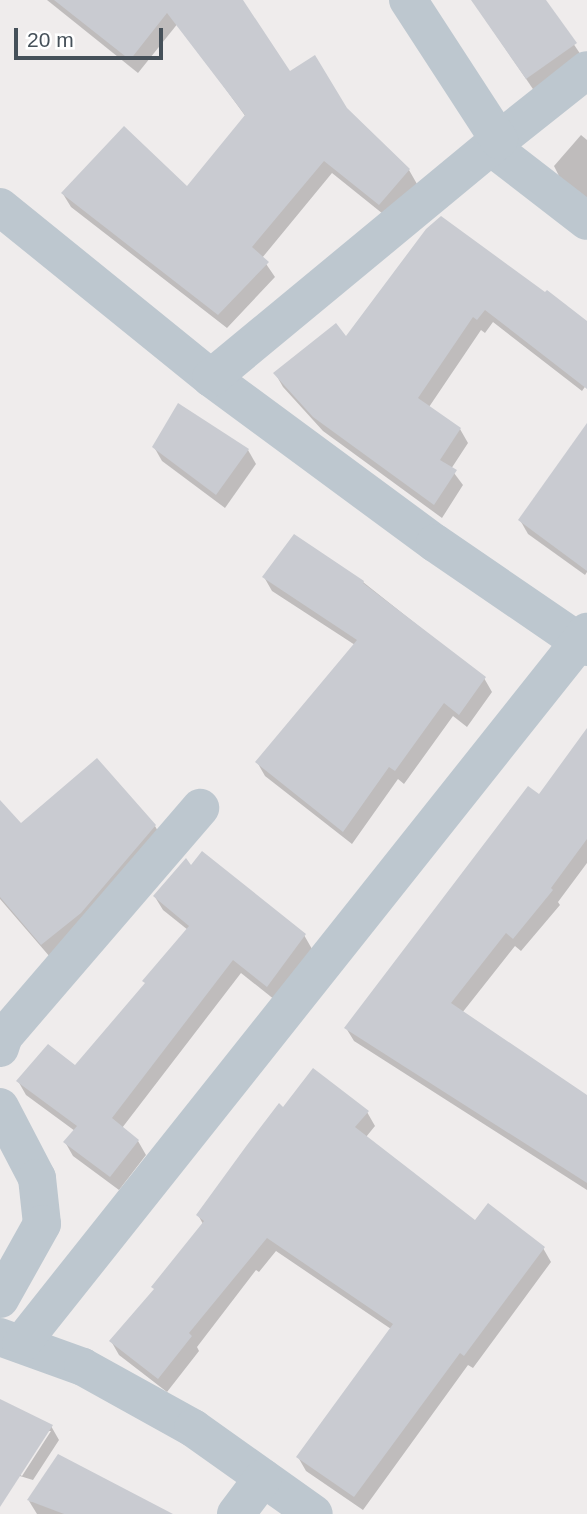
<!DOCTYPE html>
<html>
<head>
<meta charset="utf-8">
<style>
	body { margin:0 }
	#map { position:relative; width:587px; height:1514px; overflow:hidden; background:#efecec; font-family:Helvetica,sans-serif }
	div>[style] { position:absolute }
	.shadow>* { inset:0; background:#0003 }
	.building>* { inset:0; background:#c9cbd1 }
	.minor>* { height:38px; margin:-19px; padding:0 19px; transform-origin:19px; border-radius:19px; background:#bdc7cf }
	span { translate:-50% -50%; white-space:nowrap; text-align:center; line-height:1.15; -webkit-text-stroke:7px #fff; paint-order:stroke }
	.scale { position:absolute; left:14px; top:28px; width:149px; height:32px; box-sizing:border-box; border:4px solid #455059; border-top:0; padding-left:9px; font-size:21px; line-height:24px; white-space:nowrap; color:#455059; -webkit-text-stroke:5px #fff; paint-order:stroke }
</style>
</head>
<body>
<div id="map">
	<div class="shadow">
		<i style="clip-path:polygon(47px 0,180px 0,187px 12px,138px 73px)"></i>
		<i style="clip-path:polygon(472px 0,544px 0,583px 58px,535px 92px)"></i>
		<i style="clip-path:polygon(188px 37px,290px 74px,346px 110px,409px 170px,417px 184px,388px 218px,332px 173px,262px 258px,275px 277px,227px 328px,71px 207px,63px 194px,188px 188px,246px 117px)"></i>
		<i style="clip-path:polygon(581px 135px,587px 140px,587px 200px,561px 180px,554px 166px)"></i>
		<i style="clip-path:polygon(427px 230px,587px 324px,587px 384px,582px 391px,493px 322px,485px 333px,481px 330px,429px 407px,460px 429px,468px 443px,451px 469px,463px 485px,442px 518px,323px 431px,283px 387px,275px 373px,346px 339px)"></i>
		<i style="clip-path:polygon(587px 428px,587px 572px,585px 575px,528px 534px,520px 520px)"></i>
		<i style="clip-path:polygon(154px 447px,248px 450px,256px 464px,225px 508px,162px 461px)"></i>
		<i style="clip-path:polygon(264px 577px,363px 582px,484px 678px,492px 692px,467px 727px,453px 716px,404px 784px,398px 779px,352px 844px,265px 776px,257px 762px,355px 645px,272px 591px)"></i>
		<i style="clip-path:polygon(587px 731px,587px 863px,558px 902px,560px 905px,521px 951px,515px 946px,462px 1013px,587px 1097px,587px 1190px,354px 1041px,346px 1028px,539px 796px)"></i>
		<i style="clip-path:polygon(0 803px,21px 826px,155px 826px,163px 840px,50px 957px,0 899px)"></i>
		<i style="clip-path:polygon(191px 867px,304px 935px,312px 949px,275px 1000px,241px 973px,122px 1128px,138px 1141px,146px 1155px,119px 1190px,73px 1156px,65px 1142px,75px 1131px,26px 1095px,18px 1081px,75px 1068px,146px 985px,188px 930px,163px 910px,155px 897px)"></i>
		<i style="clip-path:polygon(284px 1110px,367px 1112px,375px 1126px,366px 1137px,476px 1222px,543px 1248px,551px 1262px,473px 1368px,468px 1365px,363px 1510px,306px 1471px,298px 1457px,391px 1329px,276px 1251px,259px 1272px,256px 1270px,197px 1347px,199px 1351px,167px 1392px,119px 1355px,111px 1341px,155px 1290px,203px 1224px,198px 1215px)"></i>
		<i style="clip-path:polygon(evenodd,0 1400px,51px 1426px,59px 1440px,33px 1480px,0 1470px,0 1400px,46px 1431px,51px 1431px,22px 1476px,19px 1474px,46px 1431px)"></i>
		<i style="clip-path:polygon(29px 1501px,153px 1514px,37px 1514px)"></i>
	</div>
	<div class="building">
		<i style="clip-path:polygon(54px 0,243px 0,290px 71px,315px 55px,347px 108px,410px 169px,379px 205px,324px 161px,252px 247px,269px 262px,218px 315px,61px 193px,124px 126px,187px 186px,245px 115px,167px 13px,130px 60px)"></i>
		<i style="clip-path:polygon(471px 0,546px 0,577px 43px,526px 79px)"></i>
		<i style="clip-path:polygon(441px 216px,545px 292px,547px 290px,587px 321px,587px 389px,485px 310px,477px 320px,473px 317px,418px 398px,461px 428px,440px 460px,457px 470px,434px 505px,313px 417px,273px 373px,336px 323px,346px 336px,426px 229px)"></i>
		<i style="clip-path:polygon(178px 403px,249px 449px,216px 495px,152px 447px)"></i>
		<i style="clip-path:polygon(587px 423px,587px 571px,518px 520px)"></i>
		<i style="clip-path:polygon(294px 534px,364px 581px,363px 583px,486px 677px,459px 715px,444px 703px,395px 771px,389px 767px,343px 832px,255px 762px,357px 640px,262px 577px)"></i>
		<i style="clip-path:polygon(587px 728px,587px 839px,551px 888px,553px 890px,513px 939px,506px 933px,451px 1003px,587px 1095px,587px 1183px,344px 1028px,528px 786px,539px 794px)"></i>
		<i style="clip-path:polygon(97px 758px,156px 825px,81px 913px,41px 945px,0 897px,0 800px,21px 823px)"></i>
		<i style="clip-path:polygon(202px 851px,306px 934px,267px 987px,233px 960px,112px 1118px,139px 1140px,110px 1177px,63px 1142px,77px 1126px,16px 1081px,48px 1044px,75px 1065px,145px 983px,142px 981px,189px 926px,153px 896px,186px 858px,191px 865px)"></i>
		<i style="clip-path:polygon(313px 1068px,369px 1111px,355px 1127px,475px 1220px,488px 1203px,545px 1247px,464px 1356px,460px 1353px,354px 1497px,296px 1457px,393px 1324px,267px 1238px,189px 1333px,192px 1336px,158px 1379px,109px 1341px,154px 1289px,151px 1287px,204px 1221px,196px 1215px,247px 1145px,279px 1103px,283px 1107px)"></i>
		<i style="clip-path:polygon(0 1399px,53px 1425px,0 1507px)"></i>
		<i style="clip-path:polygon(58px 1454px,173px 1514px,64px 1514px,27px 1500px)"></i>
	</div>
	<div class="minor">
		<i style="left:499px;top:140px;width:112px;rotate:-38.5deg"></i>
		<i style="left:491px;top:147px;width:121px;rotate:37.6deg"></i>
		<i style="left:0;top:207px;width:272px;rotate:39deg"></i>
		<i style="left:211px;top:378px;width:278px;rotate:36.4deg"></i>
		<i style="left:435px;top:543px;width:184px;rotate:34.4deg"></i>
		<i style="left:211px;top:378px;width:374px;rotate:-39.6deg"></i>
		<i style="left:499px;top:140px;width:167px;rotate:-123deg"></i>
		<i style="left:0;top:1048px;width:13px;rotate:-72deg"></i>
		<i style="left:4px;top:1036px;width:301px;rotate:-49.3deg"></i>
		<i style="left:0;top:1107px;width:80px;rotate:62.5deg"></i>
		<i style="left:37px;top:1178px;width:46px;rotate:83.8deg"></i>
		<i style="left:42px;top:1224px;width:86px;rotate:119.2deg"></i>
		<i style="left:0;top:1337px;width:88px;rotate:19.9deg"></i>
		<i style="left:83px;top:1367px;width:126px;rotate:29deg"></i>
		<i style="left:193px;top:1428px;width:148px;rotate:35.4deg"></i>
		<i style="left:21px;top:1344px;width:910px;rotate:-51.52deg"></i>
		<i style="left:236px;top:1514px;width:45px;rotate:-53.1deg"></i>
	</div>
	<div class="scale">20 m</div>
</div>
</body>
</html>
